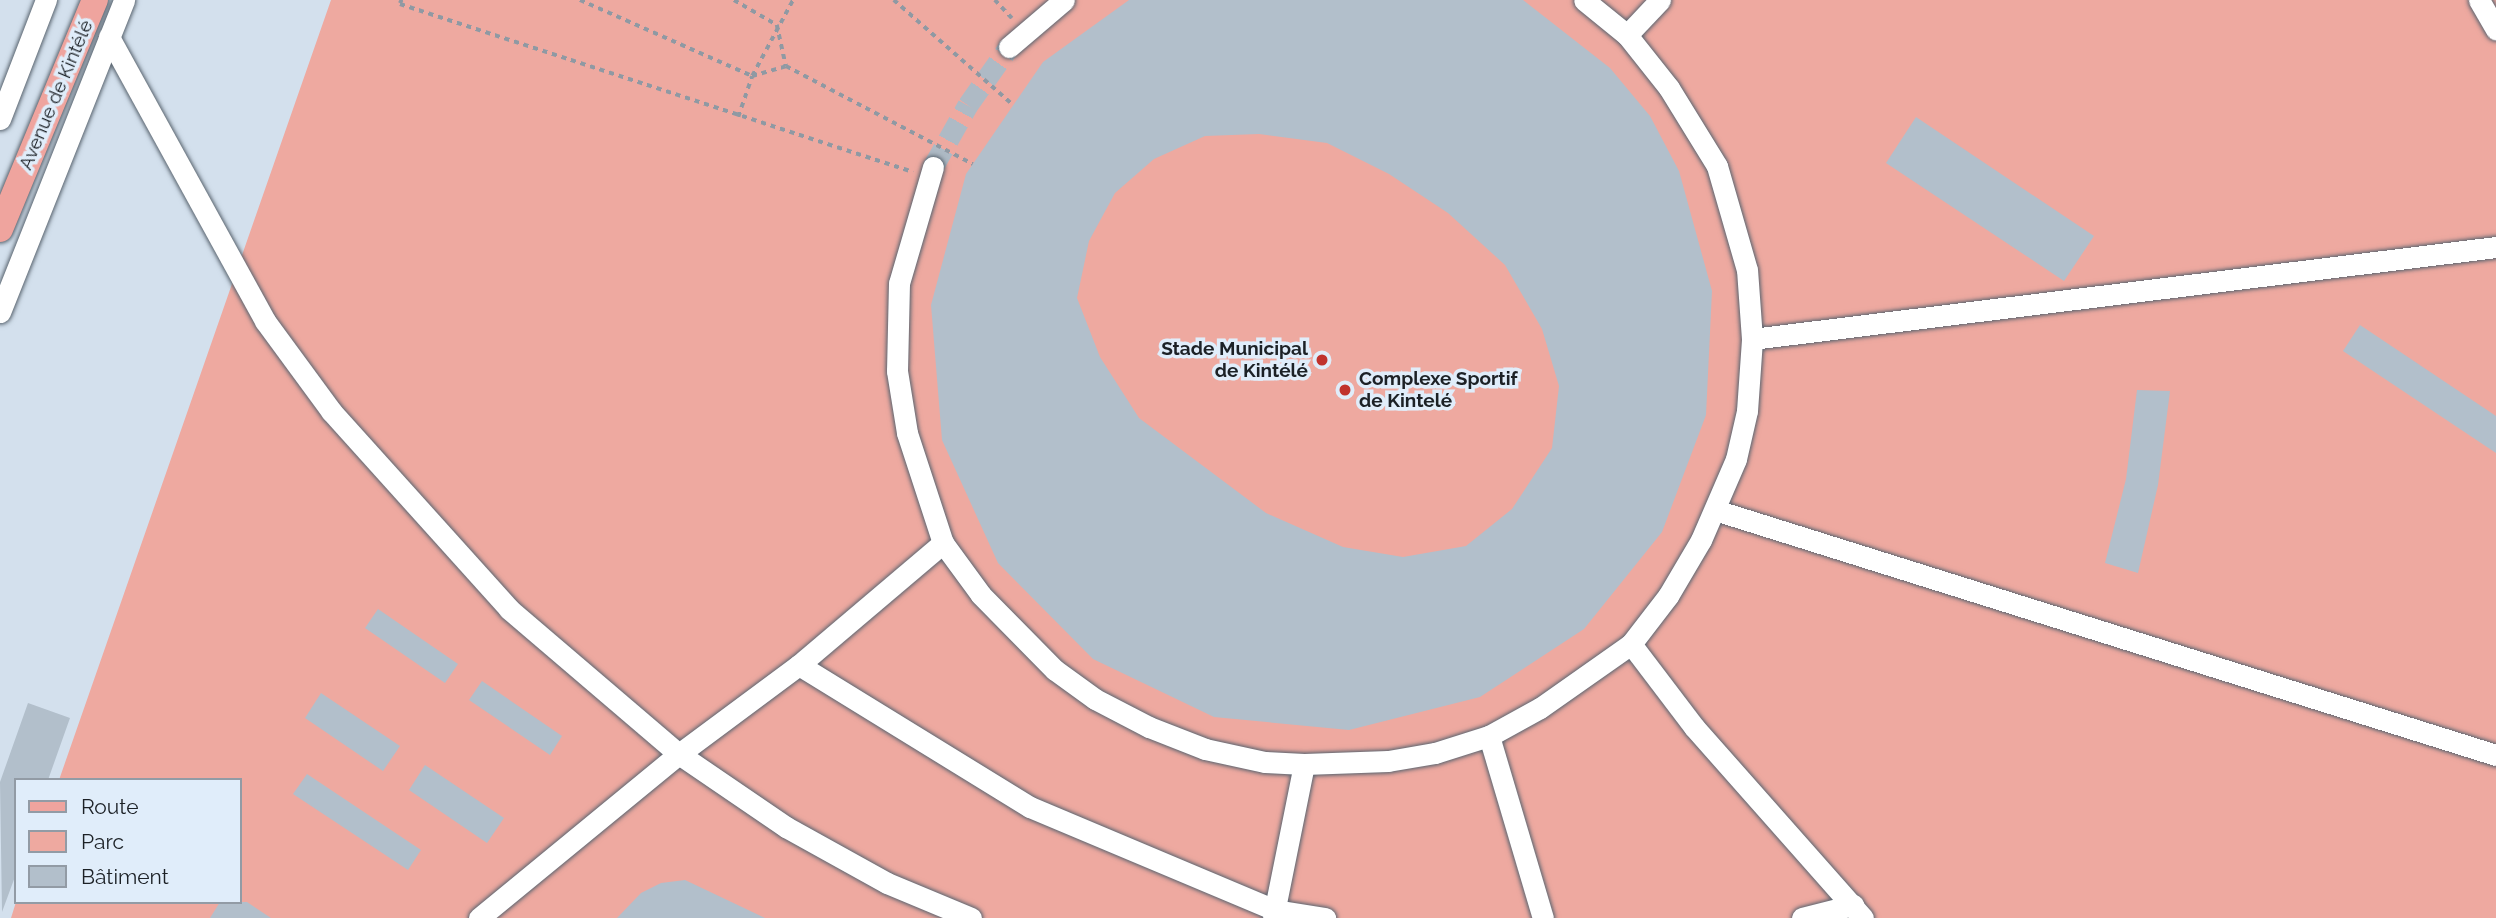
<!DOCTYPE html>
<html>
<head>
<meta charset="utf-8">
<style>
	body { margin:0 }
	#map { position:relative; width:2496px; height:918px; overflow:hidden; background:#d3e0ed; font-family:Raleway,sans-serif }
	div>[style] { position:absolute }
	.green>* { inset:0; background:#eea9a0 }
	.building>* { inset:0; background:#b2bfcb }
	.minor-tunnel>* { height:21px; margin-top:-10.5px; transform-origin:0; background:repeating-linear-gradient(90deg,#aebac5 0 21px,transparent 0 31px) }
	.path>* { height:3.5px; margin-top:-1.75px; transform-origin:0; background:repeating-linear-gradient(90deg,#8f99a3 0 5px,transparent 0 10px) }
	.roads { filter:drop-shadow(0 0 2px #59646f) drop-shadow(0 0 2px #59646f) }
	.minor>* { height:21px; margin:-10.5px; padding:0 10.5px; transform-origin:10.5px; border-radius:10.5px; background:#fff }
	.major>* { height:26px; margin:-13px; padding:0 13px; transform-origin:13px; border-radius:13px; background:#efa49e }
	.dots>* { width:19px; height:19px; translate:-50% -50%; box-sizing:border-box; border:4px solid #e0edfa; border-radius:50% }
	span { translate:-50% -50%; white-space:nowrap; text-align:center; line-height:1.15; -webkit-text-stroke:7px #e0edfa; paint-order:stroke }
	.street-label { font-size:19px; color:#1c2126 }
	.poi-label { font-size:19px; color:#1c2126; font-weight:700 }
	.right { translate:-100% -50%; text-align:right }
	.left { translate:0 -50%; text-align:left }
	.legend { position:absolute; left:14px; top:778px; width:228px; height:126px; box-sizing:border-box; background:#e0edfa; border:2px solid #929ba5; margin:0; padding:9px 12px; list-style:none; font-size:21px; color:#1c2126 }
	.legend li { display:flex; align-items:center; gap:14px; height:35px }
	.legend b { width:35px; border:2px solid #929ba5 }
</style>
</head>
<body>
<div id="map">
	<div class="green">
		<i style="clip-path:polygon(331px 0,2496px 0,2496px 918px,11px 918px,16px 902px,240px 902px,240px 780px,59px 780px)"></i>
	</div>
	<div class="building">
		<i style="clip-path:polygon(evenodd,1129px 0,1523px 0,1610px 68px,1650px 116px,1679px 171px,1712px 291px,1706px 415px,1662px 532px,1584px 629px,1480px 697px,1349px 730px,1214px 717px,1093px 659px,998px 563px,942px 440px,931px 305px,966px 174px,1043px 62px,1129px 0,1259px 134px,1327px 143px,1389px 174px,1448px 213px,1505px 265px,1542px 329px,1559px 386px,1552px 448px,1512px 509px,1466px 546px,1403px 557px,1343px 547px,1266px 513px,1139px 418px,1100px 357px,1077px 298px,1089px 241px,1115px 193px,1154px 159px,1205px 136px,1259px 134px)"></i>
		<i style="clip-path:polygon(1916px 117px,2094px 236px,2064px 281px,1886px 163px)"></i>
		<i style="clip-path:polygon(2360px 325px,2496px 416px,2496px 453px,2343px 351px)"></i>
		<i style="clip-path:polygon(2137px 390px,2170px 391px,2158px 485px,2138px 573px,2105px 563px,2126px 479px)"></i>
		<i style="clip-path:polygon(378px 609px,458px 664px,445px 683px,365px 628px)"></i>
		<i style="clip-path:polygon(482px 681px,562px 736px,550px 755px,469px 700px)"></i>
		<i style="clip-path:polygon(321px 693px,400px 746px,383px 771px,305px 718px)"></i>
		<i style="clip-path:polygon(28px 703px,70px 718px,48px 780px,16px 780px,16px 874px,2px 912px,0 782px)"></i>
		<i style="clip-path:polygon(425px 765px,504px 818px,487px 843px,409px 790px)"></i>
		<i style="clip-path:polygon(307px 774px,421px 850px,408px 870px,293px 794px)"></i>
		<i style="clip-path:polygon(685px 880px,765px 918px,617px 918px,641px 893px,661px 883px)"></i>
		<i style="clip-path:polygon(220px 902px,247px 902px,271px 918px,210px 918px)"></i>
	</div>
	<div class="minor-tunnel">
		<i style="left:933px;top:167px;width:71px;rotate:-60.6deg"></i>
		<i style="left:968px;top:105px;width:71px;rotate:-54.7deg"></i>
	</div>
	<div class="path">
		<i style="left:402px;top:0;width:4px;rotate:117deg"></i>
		<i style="left:400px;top:4px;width:540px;rotate:18.13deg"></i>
		<i style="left:580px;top:0;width:188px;rotate:23.8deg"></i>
		<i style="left:752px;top:76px;width:35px;rotate:-16deg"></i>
		<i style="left:734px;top:0;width:50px;rotate:30.2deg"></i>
		<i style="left:777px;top:25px;width:42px;rotate:77.6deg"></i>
		<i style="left:786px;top:66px;width:211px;rotate:27.7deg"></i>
		<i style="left:894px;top:0;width:159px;rotate:41.4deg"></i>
		<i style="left:995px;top:0;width:25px;rotate:47deg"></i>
		<i style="left:738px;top:117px;width:43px;rotate:-71.1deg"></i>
		<i style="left:752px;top:76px;width:86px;rotate:-61.7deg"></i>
	</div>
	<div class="roads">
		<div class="minor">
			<i style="left:2479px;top:0;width:34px;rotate:60deg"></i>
			<i style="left:1627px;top:35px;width:48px;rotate:-46.7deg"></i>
			<i style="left:109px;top:37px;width:324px;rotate:61.2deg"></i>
			<i style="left:265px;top:321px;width:112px;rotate:53.7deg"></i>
			<i style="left:331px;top:411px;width:266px;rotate:48deg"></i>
			<i style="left:509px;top:609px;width:223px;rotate:40.5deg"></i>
			<i style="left:679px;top:754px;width:130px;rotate:34.3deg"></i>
			<i style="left:786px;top:827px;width:115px;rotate:29deg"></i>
			<i style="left:887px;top:883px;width:91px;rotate:22.6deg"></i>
			<i style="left:1009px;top:47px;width:72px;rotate:-40.5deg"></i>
			<i style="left:0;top:119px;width:128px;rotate:-68.9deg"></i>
			<i style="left:933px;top:167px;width:121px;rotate:106.3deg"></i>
			<i style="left:899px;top:283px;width:88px;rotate:91.3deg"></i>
			<i style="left:897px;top:371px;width:63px;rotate:80.8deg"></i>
			<i style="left:907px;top:433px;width:116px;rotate:71.9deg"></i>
			<i style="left:943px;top:543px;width:64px;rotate:53.8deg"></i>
			<i style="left:981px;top:595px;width:105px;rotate:45.4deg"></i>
			<i style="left:1055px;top:670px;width:49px;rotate:35.9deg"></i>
			<i style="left:1095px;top:699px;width:61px;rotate:27.4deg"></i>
			<i style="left:1149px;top:727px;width:60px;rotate:21.4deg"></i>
			<i style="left:1205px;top:749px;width:61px;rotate:12.2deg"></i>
			<i style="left:1265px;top:762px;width:39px;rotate:3deg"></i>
			<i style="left:1304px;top:764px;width:84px;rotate:-2deg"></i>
			<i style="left:1388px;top:761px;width:48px;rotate:-9.7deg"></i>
			<i style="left:1435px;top:753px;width:57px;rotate:-17.5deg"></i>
			<i style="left:1489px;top:736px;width:58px;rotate:-28.8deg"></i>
			<i style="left:1540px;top:708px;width:111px;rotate:-35.1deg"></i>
			<i style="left:1631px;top:644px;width:61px;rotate:-52.4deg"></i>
			<i style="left:1668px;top:596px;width:65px;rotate:-59.5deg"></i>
			<i style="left:1701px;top:540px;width:88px;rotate:-66.6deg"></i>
			<i style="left:1736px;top:459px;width:49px;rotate:-77.1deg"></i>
			<i style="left:1747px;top:411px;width:72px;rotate:-86deg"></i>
			<i style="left:1752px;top:339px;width:69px;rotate:-94.1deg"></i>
			<i style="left:1747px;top:270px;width:108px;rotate:-106.1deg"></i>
			<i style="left:1717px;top:166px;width:92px;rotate:-121.6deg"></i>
			<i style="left:1669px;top:88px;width:68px;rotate:-128.4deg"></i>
			<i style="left:1627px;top:35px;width:55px;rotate:-140.9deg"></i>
			<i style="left:0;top:312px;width:336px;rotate:-68.3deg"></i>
			<i style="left:1752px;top:339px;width:750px;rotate:-7.05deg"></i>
			<i style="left:1715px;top:510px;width:819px;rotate:17.42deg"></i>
			<i style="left:1631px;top:644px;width:104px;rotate:52.8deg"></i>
			<i style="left:1694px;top:727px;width:255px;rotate:48.5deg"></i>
			<i style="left:799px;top:665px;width:271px;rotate:31.6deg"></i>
			<i style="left:1030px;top:807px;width:266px;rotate:22.8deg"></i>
			<i style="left:1275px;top:910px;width:51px;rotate:9.1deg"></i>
			<i style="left:1489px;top:736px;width:190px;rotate:73.5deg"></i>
			<i style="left:479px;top:918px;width:259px;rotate:-39.4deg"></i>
			<i style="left:679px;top:754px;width:149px;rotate:-36.6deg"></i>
			<i style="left:799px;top:665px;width:189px;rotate:-40.3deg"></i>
			<i style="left:1273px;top:918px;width:157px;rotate:-78.6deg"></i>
			<i style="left:1802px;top:918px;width:53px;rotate:-14.3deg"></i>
		</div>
		<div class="major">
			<i style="left:0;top:229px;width:248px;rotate:-67.5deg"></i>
		</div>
	</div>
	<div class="dots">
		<i style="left:1322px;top:360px;background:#c0322d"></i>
		<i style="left:1345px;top:390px;background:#c0322d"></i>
	</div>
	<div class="street-label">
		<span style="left:56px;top:95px;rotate:-67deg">Avenue de Kintélé</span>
	</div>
	<div class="poi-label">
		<span class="right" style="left:1308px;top:360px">Stade Municipal<br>de Kintélé</span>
		<span class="left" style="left:1359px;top:390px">Complexe Sportif<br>de Kintelé</span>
	</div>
	<ul class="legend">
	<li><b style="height:9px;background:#efa49e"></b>Route</li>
	<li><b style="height:19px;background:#eea9a0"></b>Parc</li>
	<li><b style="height:19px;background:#b2bfcb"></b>Bâtiment</li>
	</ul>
</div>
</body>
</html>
